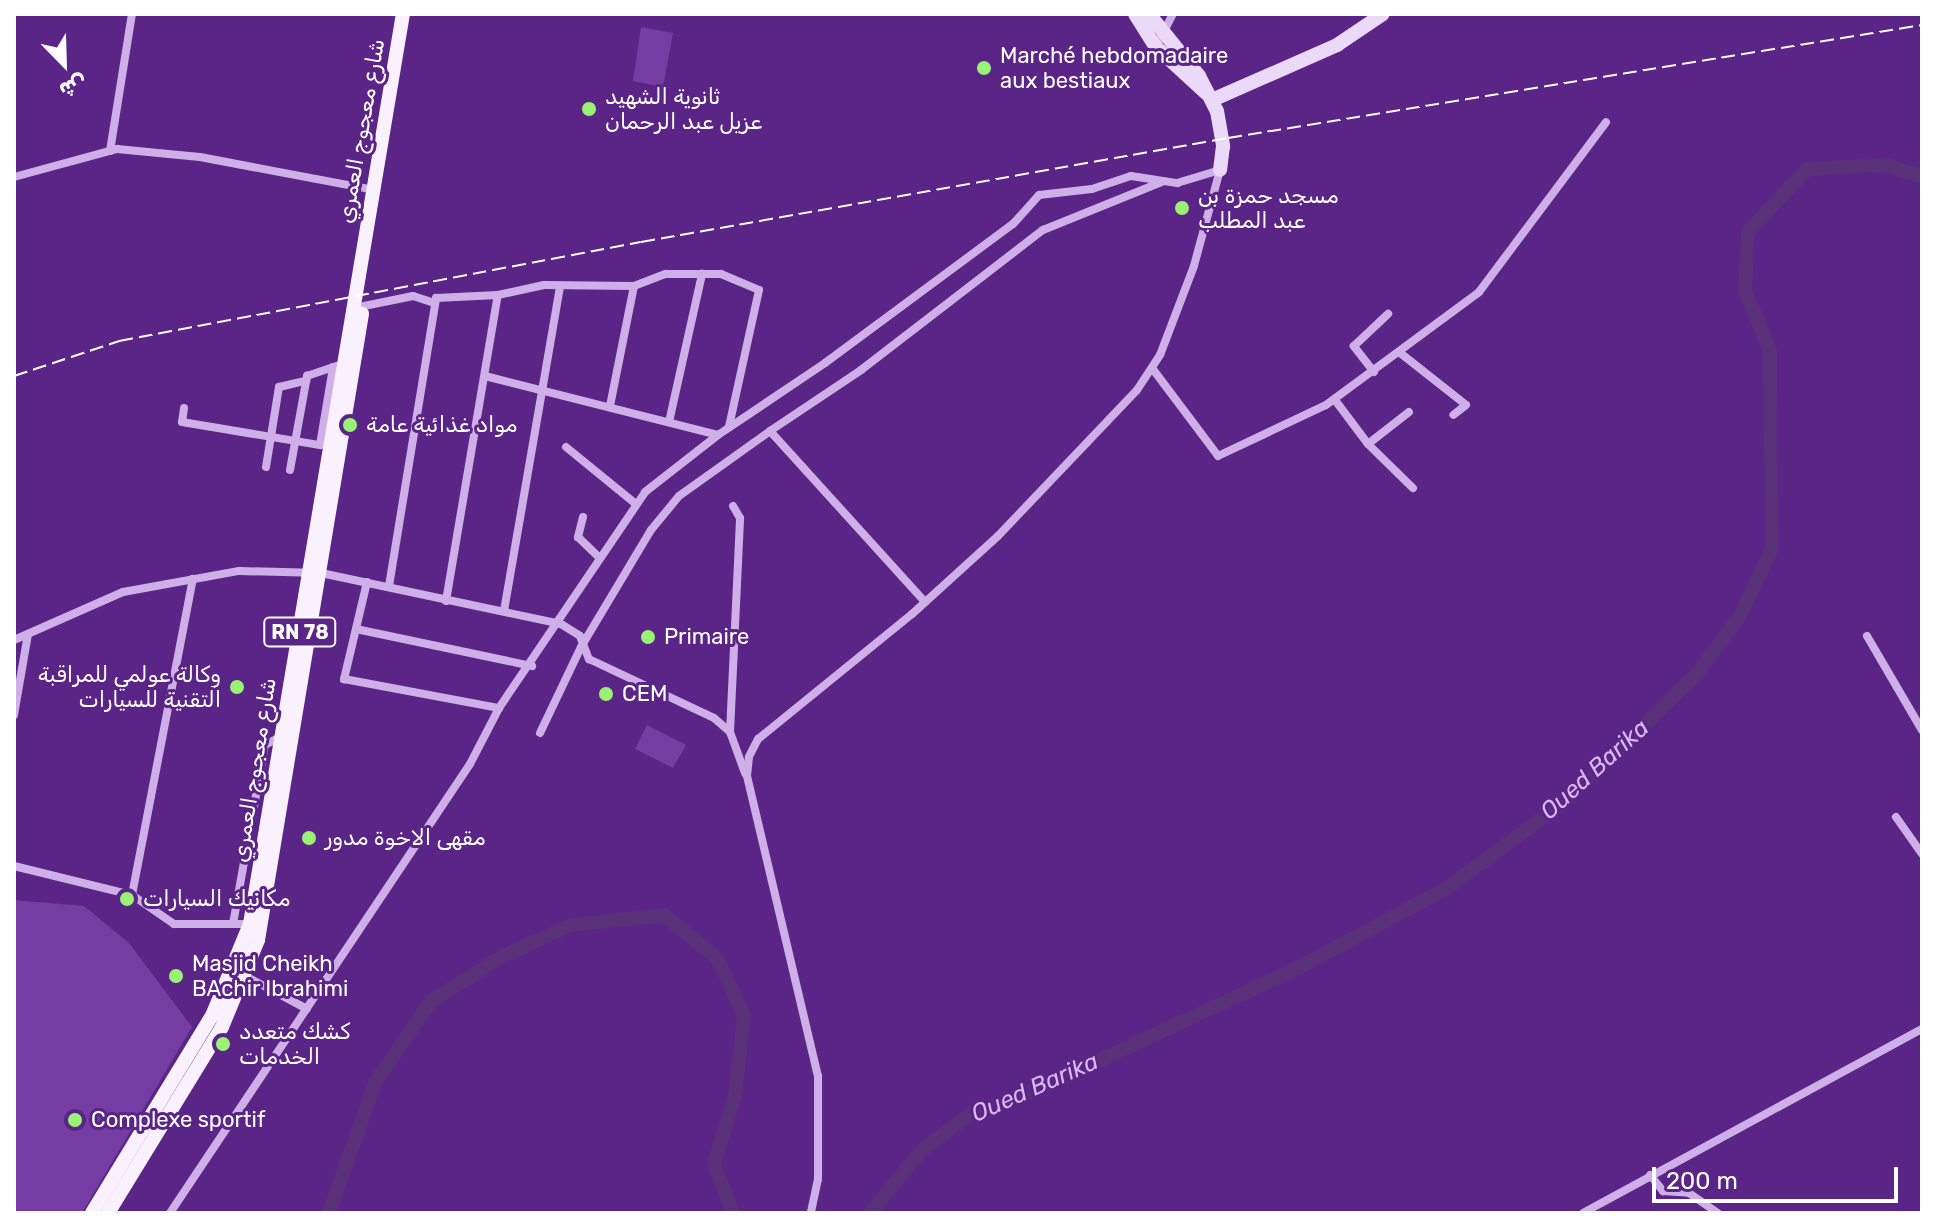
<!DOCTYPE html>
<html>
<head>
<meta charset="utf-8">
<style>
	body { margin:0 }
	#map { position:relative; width:1936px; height:1227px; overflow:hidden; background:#5a2586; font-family:Rubik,"Noto Naskh Arabic",sans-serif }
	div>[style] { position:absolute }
	.green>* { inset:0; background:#753da4 }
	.river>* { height:14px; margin:-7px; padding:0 7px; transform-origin:7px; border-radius:7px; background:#593179 }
	.street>* { height:8px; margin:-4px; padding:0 4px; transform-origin:4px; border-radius:4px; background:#ceafe8 }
	.secondary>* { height:14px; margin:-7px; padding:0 7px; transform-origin:7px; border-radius:7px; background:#eadaf7 }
	.primary>* { height:14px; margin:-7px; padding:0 7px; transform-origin:7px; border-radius:7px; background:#f9f2fe }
	.rail>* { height:2px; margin-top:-1px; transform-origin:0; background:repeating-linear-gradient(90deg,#fff 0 14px,transparent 0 20px) }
	.dots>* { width:22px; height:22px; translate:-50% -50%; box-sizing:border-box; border:4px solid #5a2586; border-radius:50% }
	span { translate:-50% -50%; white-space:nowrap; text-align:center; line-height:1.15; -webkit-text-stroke:6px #5a2586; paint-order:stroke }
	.shield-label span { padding:2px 6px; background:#5a2586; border:2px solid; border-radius:6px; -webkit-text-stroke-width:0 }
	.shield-label { font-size:20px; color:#fff; font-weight:700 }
	.poi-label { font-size:22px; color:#fff }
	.left { translate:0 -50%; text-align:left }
	.right { translate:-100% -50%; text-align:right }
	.street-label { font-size:22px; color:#fff }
	.water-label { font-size:24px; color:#d7bbf0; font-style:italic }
	.frame { position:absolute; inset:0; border:16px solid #fff; pointer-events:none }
	.north { position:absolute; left:24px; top:24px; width:80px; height:80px; -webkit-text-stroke:6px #5a2586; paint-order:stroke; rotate:157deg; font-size:22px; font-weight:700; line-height:32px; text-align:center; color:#fff }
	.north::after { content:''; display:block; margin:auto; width:28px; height:36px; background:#fff; clip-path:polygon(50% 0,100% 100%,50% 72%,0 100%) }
	.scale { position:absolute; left:1652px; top:1167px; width:246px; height:36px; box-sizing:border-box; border:4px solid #fff; border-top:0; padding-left:10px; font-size:24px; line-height:28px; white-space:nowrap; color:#fff; -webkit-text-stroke:6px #5a2586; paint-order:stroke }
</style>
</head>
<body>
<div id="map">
	<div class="green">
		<i style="clip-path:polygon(641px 27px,673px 33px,663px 87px,633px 81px)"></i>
		<i style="clip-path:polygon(647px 725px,686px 745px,673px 768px,635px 749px)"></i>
		<i style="clip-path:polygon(14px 900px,84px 906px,129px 943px,192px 1027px,82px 1213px,14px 1213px)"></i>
	</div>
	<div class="river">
		<i style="left:329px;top:1213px;width:138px;rotate:-70.5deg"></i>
		<i style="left:375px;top:1083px;width:98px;rotate:-55.8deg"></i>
		<i style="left:430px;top:1002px;width:86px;rotate:-32.2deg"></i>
		<i style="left:503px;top:956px;width:75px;rotate:-24.5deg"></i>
		<i style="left:571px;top:925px;width:94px;rotate:-6.1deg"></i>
		<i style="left:664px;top:915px;width:68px;rotate:39.1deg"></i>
		<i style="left:717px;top:958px;width:64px;rotate:65deg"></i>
		<i style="left:744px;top:1016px;width:81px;rotate:96.4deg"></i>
		<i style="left:735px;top:1096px;width:71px;rotate:107.2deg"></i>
		<i style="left:714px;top:1164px;width:53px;rotate:68.8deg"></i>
		<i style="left:870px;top:1213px;width:83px;rotate:-50.4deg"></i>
		<i style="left:923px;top:1149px;width:61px;rotate:-36.3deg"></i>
		<i style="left:972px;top:1113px;width:68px;rotate:-19.8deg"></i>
		<i style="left:1036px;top:1090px;width:289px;rotate:-25deg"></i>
		<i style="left:1298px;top:968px;width:169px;rotate:-28.2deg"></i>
		<i style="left:1447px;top:888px;width:147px;rotate:-36.2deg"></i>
		<i style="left:1566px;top:801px;width:181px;rotate:-44.1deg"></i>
		<i style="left:1696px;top:675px;width:74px;rotate:-53.3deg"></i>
		<i style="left:1740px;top:616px;width:74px;rotate:-64.5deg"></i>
		<i style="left:1772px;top:549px;width:198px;rotate:-90.6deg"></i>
		<i style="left:1770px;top:351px;width:66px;rotate:-112.3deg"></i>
		<i style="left:1745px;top:290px;width:58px;rotate:-87deg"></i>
		<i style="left:1748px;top:232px;width:86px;rotate:-46.9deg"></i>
		<i style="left:1807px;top:169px;width:79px;rotate:-2.9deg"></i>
		<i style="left:1886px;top:165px;width:38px;rotate:18deg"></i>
	</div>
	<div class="street">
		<i style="left:1156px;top:47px;width:37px;rotate:-63deg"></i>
		<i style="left:110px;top:151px;width:139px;rotate:-80.9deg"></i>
		<i style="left:14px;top:177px;width:107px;rotate:-15.2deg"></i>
		<i style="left:117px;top:149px;width:83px;rotate:5.5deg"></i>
		<i style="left:200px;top:157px;width:177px;rotate:10.7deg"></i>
		<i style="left:364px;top:306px;width:50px;rotate:-11.5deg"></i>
		<i style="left:413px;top:296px;width:23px;rotate:18deg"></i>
		<i style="left:1399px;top:352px;width:85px;rotate:38.3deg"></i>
		<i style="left:1466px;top:405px;width:16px;rotate:142deg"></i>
		<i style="left:1152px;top:368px;width:110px;rotate:53.1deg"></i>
		<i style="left:1218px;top:456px;width:119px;rotate:-25.3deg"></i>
		<i style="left:1326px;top:405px;width:190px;rotate:-36.4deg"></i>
		<i style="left:1479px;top:292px;width:212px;rotate:-53.2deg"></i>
		<i style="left:1374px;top:372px;width:33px;rotate:-128deg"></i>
		<i style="left:1354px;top:346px;width:47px;rotate:-43.3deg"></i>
		<i style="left:485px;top:376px;width:240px;rotate:14.2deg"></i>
		<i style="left:1335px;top:400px;width:55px;rotate:53.1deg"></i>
		<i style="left:1368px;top:444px;width:63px;rotate:44.4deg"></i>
		<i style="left:610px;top:406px;width:122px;rotate:-78.7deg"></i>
		<i style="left:184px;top:408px;width:14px;rotate:98deg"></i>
		<i style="left:182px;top:422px;width:140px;rotate:9.5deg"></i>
		<i style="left:320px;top:445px;width:79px;rotate:-80.5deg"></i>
		<i style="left:669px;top:422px;width:152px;rotate:-77.4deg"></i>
		<i style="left:770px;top:431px;width:110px;rotate:-33.8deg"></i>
		<i style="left:861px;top:370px;width:230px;rotate:-37.6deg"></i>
		<i style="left:1043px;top:230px;width:128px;rotate:-22deg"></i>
		<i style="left:1368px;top:444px;width:52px;rotate:-38deg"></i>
		<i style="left:566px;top:447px;width:90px;rotate:39.2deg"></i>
		<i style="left:266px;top:467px;width:81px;rotate:-80.8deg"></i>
		<i style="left:279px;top:387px;width:28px;rotate:-13deg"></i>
		<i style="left:290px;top:470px;width:96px;rotate:-79.7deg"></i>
		<i style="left:307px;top:376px;width:31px;rotate:-19deg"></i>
		<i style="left:583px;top:517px;width:21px;rotate:104deg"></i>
		<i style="left:578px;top:537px;width:30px;rotate:44deg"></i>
		<i style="left:367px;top:582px;width:100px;rotate:103.3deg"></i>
		<i style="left:344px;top:679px;width:158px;rotate:10.6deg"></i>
		<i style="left:499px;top:708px;width:261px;rotate:-55.9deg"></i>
		<i style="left:645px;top:492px;width:93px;rotate:-38deg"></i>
		<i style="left:718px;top:435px;width:129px;rotate:-33.9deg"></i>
		<i style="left:825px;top:363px;width:234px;rotate:-36.5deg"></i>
		<i style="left:1013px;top:224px;width:39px;rotate:-48deg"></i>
		<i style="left:1039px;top:195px;width:53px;rotate:-6.5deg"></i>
		<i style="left:1092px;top:189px;width:41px;rotate:-18.4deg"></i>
		<i style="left:1131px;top:176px;width:47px;rotate:8.7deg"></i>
		<i style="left:1177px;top:183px;width:45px;rotate:-16.8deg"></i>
		<i style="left:1220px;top:170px;width:99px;rotate:105.2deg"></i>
		<i style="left:1194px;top:266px;width:95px;rotate:110.9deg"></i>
		<i style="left:1160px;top:355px;width:42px;rotate:123.3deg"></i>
		<i style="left:1137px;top:390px;width:202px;rotate:133.6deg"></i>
		<i style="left:998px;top:536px;width:116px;rotate:137.8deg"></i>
		<i style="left:912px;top:614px;width:198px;rotate:140.9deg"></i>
		<i style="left:758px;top:739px;width:20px;rotate:117deg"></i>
		<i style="left:749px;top:757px;width:19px;rotate:96deg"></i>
		<i style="left:747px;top:776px;width:308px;rotate:76.7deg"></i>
		<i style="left:818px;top:1076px;width:103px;rotate:90deg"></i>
		<i style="left:818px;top:1179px;width:35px;rotate:102deg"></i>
		<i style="left:389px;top:586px;width:292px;rotate:-80.7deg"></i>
		<i style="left:436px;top:298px;width:62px;rotate:-2.8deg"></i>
		<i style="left:498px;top:295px;width:47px;rotate:-12.3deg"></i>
		<i style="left:544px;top:285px;width:90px;rotate:0.6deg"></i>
		<i style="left:634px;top:286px;width:34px;rotate:-21deg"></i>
		<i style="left:666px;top:274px;width:55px"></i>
		<i style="left:721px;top:274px;width:41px;rotate:22.8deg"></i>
		<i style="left:759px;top:290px;width:140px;rotate:102.4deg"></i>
		<i style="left:446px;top:601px;width:310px;rotate:-80.4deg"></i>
		<i style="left:504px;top:611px;width:330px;rotate:-80.2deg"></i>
		<i style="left:356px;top:629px;width:180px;rotate:11.9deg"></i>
		<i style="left:1867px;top:636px;width:109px;rotate:59.7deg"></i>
		<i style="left:14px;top:640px;width:119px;rotate:-23.8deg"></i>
		<i style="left:123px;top:592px;width:118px;rotate:-10.3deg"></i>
		<i style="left:239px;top:571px;width:82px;rotate:1.4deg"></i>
		<i style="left:321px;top:573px;width:245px;rotate:12deg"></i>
		<i style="left:561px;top:624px;width:22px;rotate:32deg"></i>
		<i style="left:580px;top:636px;width:25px;rotate:69deg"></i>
		<i style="left:589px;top:659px;width:138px;rotate:25.3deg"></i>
		<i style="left:714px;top:718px;width:21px;rotate:41deg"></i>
		<i style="left:730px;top:732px;width:44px;rotate:69.9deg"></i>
		<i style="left:14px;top:715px;width:82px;rotate:-80.2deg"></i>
		<i style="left:730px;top:732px;width:214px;rotate:-87.3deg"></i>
		<i style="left:740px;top:518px;width:14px;rotate:-120deg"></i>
		<i style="left:540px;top:733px;width:95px;rotate:-64.5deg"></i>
		<i style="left:581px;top:647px;width:136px;rotate:-59.1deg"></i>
		<i style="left:651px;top:530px;width:44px;rotate:-50.5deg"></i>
		<i style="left:679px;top:496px;width:112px;rotate:-35.5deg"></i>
		<i style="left:770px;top:431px;width:231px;rotate:47.8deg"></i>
		<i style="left:1896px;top:817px;width:45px;rotate:54.9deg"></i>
		<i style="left:14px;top:866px;width:122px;rotate:13.8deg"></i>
		<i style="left:132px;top:895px;width:51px;rotate:34.6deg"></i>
		<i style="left:174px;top:924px;width:76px"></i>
		<i style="left:132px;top:895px;width:322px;rotate:-79.1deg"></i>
		<i style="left:233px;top:924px;width:182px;rotate:-79.9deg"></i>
		<i style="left:265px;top:745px;width:19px;rotate:-28deg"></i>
		<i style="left:245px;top:976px;width:70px;rotate:28deg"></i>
		<i style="left:1650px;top:1175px;width:21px;rotate:51deg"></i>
		<i style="left:1663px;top:1191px;width:26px;rotate:4deg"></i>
		<i style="left:1689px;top:1193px;width:35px;rotate:35deg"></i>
		<i style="left:170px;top:1213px;width:540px;rotate:-56.25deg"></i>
		<i style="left:470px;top:764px;width:63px;rotate:-62.6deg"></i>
		<i style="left:1583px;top:1213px;width:386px;rotate:-28.5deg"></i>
	</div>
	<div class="secondary">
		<i style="left:1135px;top:14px;width:39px;rotate:58deg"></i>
		<i style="left:1156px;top:47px;width:68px;rotate:42.6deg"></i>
		<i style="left:1149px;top:14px;width:80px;rotate:51.1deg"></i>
		<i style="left:1199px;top:76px;width:39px;rotate:63deg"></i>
		<i style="left:1217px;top:111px;width:36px;rotate:80deg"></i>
		<i style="left:1223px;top:146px;width:24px;rotate:97deg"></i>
		<i style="left:1212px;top:100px;width:137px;rotate:-23.7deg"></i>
		<i style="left:1337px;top:45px;width:55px;rotate:-34deg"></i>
	</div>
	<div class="primary">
		<i style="left:92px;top:1213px;width:231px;rotate:-58.7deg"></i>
		<i style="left:212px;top:1016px;width:100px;rotate:-67.6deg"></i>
		<i style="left:250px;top:924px;width:923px;rotate:-80.46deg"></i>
		<i style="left:108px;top:1213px;width:218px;rotate:-58.5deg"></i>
		<i style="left:222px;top:1027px;width:94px;rotate:-67.5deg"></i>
		<i style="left:258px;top:940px;width:635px;rotate:-80.57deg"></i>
	</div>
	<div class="rail">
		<i style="left:14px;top:376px;width:111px;rotate:-18.4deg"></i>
		<i style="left:119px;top:341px;width:531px;rotate:-10.74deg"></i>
		<i style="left:641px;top:242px;width:596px;rotate:-10.05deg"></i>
		<i style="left:1228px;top:138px;width:703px;rotate:-9.25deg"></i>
	</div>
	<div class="dots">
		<i style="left:984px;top:68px;background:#9af274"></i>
		<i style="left:589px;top:109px;background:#9af274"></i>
		<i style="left:1182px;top:208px;background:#9af274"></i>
		<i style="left:350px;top:425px;background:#9af274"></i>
		<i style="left:648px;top:637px;background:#9af274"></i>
		<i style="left:237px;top:687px;background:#9af274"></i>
		<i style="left:606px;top:694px;background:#9af274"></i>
		<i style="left:309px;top:838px;background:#9af274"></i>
		<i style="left:127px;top:899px;background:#9af274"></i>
		<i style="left:176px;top:976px;background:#9af274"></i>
		<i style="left:223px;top:1044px;background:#9af274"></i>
		<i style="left:75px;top:1120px;background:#9af274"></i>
	</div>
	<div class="shield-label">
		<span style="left:300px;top:632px">RN 78</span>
	</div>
	<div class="poi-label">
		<span class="left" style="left:1000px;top:68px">Marché hebdomadaire<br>aux bestiaux</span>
		<span class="left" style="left:605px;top:109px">ثانوية الشهيد<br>عزيل عبد الرحمان</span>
		<span class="left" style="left:1198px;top:208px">مسجد حمزة بن<br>عبد المطلب</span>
		<span class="left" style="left:366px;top:425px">مواد غذائية عامة</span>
		<span class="left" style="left:664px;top:637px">Primaire</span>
		<span class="right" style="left:221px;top:687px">وكالة عولمي للمراقبة<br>التقنية للسيارات</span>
		<span class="left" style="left:622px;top:694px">CEM</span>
		<span class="left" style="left:325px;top:838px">مقهى الاخوة مدور</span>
		<span class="left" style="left:143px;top:899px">مكانيك السيارات</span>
		<span class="left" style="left:192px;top:976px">Masjid Cheikh<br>BAchir Ibrahimi</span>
		<span class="left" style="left:239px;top:1044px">كشك متعدد<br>الخدمات</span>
		<span class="left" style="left:91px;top:1120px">Complexe sportif</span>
	</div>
	<div class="street-label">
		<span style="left:361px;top:131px;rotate:-80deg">شارع معجوج العمري</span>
		<span style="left:254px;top:770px;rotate:-81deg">شارع معجوج العمري</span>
	</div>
	<div class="water-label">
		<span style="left:1595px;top:770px;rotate:-42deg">Oued Barika</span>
		<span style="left:1035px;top:1088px;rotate:-24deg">Oued Barika</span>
	</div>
	<div class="frame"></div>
	<div class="north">ش</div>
	<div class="scale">200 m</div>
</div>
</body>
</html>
